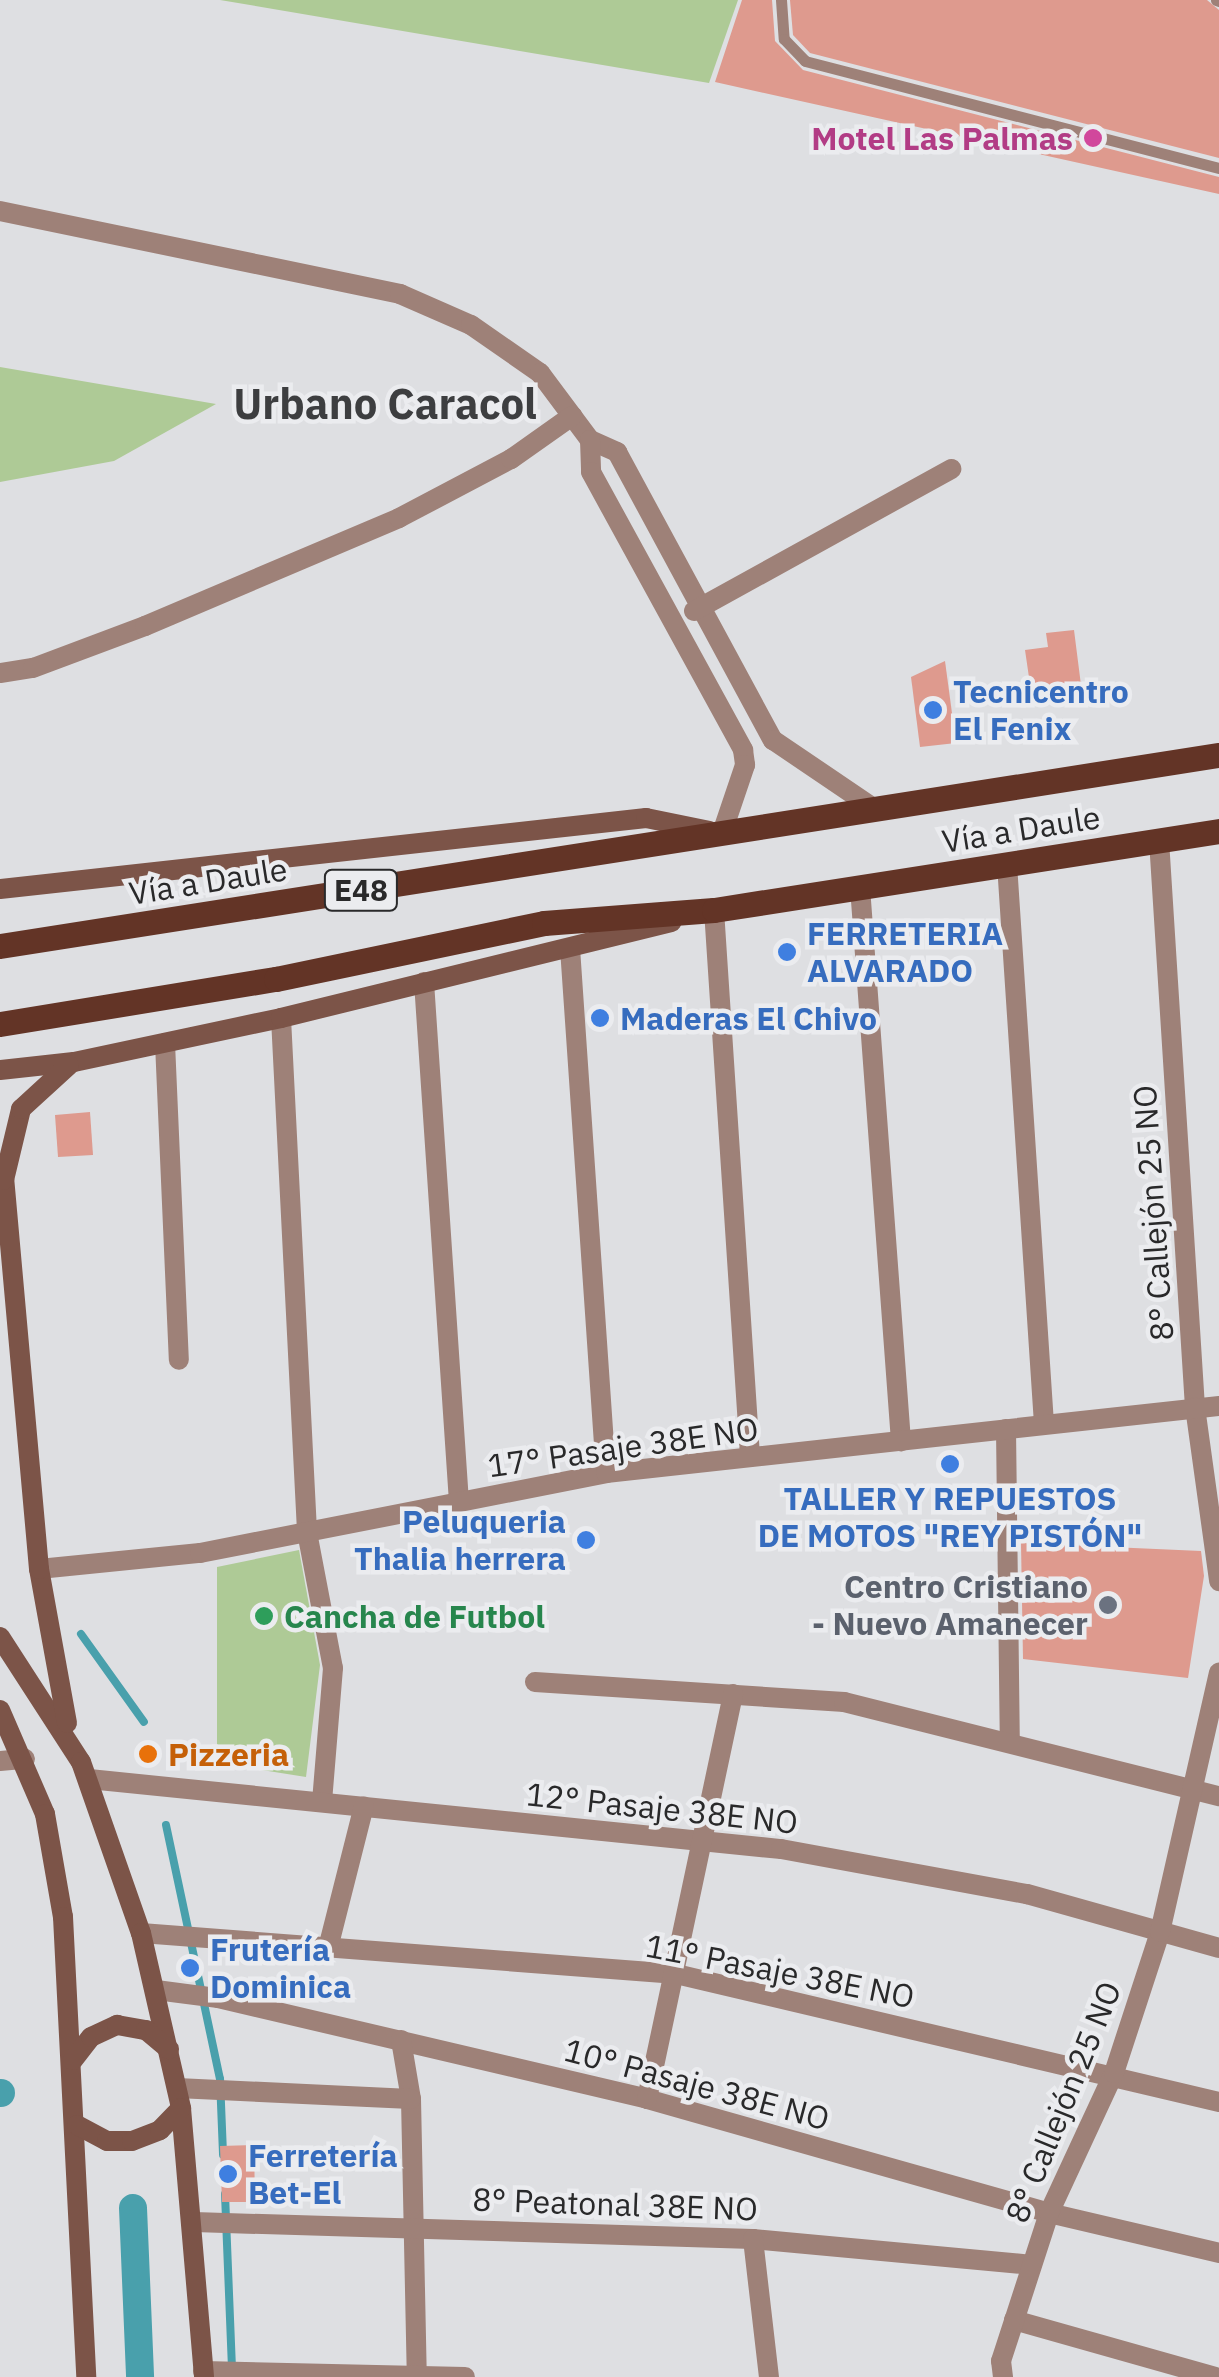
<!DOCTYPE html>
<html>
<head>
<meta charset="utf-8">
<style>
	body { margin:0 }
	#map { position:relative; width:1219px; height:2377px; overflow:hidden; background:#dedfe2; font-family:"IBM Plex Sans",sans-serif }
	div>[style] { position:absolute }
	.green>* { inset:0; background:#aeca96 }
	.stream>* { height:8px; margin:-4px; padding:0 4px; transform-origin:4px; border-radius:4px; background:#49a0ac }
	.canal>* { height:28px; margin:-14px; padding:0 14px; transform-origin:14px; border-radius:14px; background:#49a0ac }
	.building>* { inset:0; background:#de9a8e }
	.service>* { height:11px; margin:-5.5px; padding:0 5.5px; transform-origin:5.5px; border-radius:5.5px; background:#9e8178 }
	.minor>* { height:20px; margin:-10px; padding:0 10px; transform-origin:10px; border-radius:10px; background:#9e8178 }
	.secondary>* { height:20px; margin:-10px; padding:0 10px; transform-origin:10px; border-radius:10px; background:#7c5448 }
	.primary>* { height:25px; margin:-12.5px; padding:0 12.5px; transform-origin:12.5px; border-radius:12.5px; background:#633426 }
	.dots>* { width:28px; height:28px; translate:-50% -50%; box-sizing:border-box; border:5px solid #ebecef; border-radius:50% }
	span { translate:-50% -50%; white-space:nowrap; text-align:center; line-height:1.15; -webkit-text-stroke:9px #ebecef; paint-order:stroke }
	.shield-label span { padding:2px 8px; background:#ebecef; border:2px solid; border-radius:8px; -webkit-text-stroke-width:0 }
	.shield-label { font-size:30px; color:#29292a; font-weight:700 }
	.hotel-label { font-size:32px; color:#b23c85; font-weight:700 }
	.right { translate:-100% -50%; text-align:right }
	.shop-label { font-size:32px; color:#366cbe; font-weight:700 }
	.left { translate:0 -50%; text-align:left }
	.street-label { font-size:32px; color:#29292a }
	.worship-label { font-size:32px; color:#5b616d; font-weight:700 }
	.leisure-label { font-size:32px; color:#27864d; font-weight:700 }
	.food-label { font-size:32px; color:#c56008; font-weight:700 }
	.district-label { font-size:42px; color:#3d3e40; font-weight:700 }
</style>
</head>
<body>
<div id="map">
	<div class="green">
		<i style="clip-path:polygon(220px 0,738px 0,709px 83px)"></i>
		<i style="clip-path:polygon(0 367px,216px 404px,114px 461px,0 482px)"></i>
		<i style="clip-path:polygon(299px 1550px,320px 1665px,306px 1777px,217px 1763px,217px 1567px)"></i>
	</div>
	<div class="stream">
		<i style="left:81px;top:1634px;width:108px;rotate:54.4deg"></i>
		<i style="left:166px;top:1825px;width:260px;rotate:78deg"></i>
		<i style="left:220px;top:2079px;width:76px;rotate:87.7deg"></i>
		<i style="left:225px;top:2194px;width:175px;rotate:87.7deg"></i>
	</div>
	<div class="canal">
		<i style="left:0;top:2093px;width:1px"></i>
		<i style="left:133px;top:2208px;width:169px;rotate:87.6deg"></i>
	</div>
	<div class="building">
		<i style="clip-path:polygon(742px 0,772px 0,775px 41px,803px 70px,1219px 177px,1219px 194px,715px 82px)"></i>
		<i style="clip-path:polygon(790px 0,1207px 0,1219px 10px,1219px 158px,810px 53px,793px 35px)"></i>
		<i style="clip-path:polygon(1074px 630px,1082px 693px,1032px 698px,1025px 650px,1048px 647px,1046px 633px)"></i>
		<i style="clip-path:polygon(945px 661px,956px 743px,920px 747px,911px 677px)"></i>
		<i style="clip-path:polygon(90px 1112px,93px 1155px,58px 1157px,55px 1115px)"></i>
		<i style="clip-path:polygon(1021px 1543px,1201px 1551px,1204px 1576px,1188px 1678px,1023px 1659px)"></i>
		<i style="clip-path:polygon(254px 2145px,255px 2202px,222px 2202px,220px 2146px)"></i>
	</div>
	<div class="service">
		<i style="left:781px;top:0;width:39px;rotate:86deg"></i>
		<i style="left:784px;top:39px;width:30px;rotate:46deg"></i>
		<i style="left:805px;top:61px;width:428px;rotate:14.5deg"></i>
		<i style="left:1216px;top:0;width:3px;rotate:18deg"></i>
	</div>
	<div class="minor">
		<i style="left:0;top:211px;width:409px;rotate:11.7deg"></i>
		<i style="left:400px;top:294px;width:77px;rotate:23.6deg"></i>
		<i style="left:471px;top:325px;width:84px;rotate:34.8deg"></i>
		<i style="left:540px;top:373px;width:84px;rotate:53.3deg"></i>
		<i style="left:590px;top:440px;width:30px;rotate:24deg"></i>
		<i style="left:617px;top:452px;width:328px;rotate:61.6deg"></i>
		<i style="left:773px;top:740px;width:123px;rotate:34.1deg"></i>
		<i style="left:590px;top:440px;width:32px;rotate:88deg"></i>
		<i style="left:591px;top:472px;width:317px;rotate:61.3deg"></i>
		<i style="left:743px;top:750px;width:15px;rotate:82deg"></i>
		<i style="left:745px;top:765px;width:72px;rotate:108.7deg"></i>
		<i style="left:694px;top:611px;width:294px;rotate:-28.9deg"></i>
		<i style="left:0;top:673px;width:33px;rotate:-9deg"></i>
		<i style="left:33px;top:668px;width:120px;rotate:-20.6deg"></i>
		<i style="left:145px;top:626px;width:276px;rotate:-23deg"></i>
		<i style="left:399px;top:518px;width:127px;rotate:-27.8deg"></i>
		<i style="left:511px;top:459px;width:75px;rotate:-35.2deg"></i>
		<i style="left:1159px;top:840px;width:568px;rotate:86.37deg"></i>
		<i style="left:1195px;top:1407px;width:176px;rotate:82.1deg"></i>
		<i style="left:1007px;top:864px;width:561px;rotate:86.22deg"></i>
		<i style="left:860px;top:887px;width:556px;rotate:85.77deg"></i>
		<i style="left:714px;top:910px;width:548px;rotate:86.23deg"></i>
		<i style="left:570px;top:948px;width:526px;rotate:86.08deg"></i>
		<i style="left:424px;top:982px;width:521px;rotate:86.15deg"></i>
		<i style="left:281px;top:1018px;width:515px;rotate:87.1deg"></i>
		<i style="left:307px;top:1532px;width:138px;rotate:79.2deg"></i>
		<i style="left:333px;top:1668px;width:134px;rotate:94.7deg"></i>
		<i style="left:165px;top:1043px;width:317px;rotate:87.5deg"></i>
		<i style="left:1006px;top:1429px;width:314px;rotate:89.3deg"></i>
		<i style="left:39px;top:1569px;width:162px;rotate:-5.7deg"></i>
		<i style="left:200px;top:1553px;width:414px;rotate:-11.1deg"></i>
		<i style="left:606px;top:1473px;width:617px;rotate:-6.24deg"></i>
		<i style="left:535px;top:1682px;width:310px;rotate:3.7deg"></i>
		<i style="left:844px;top:1702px;width:387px;rotate:14.1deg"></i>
		<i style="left:0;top:1761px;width:25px;rotate:-5deg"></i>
		<i style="left:89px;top:1779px;width:696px;rotate:5.78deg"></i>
		<i style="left:781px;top:1849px;width:250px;rotate:10.4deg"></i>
		<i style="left:1027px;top:1894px;width:199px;rotate:15.7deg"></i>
		<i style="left:141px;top:1933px;width:537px;rotate:4.38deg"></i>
		<i style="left:676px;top:1974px;width:558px;rotate:13.26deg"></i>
		<i style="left:328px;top:1948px;width:146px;rotate:-75.8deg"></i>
		<i style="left:156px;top:1990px;width:63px;rotate:7.4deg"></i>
		<i style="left:218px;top:1998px;width:441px;rotate:13.2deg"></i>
		<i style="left:647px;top:2099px;width:418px;rotate:15.8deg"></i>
		<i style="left:1049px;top:2213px;width:175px;rotate:13.2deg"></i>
		<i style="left:401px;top:2040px;width:60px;rotate:80.4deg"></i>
		<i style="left:411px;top:2099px;width:278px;rotate:88.8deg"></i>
		<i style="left:177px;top:2088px;width:234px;rotate:2.7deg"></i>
		<i style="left:647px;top:2099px;width:414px;rotate:-78deg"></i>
		<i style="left:194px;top:2222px;width:559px;rotate:1.74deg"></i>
		<i style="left:753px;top:2239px;width:280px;rotate:5.3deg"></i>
		<i style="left:753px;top:2239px;width:139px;rotate:83.4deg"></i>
		<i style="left:1014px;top:2320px;width:209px;rotate:15.8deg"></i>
		<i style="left:203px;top:2371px;width:262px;rotate:1.3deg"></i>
		<i style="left:1003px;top:2377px;width:16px;rotate:-97deg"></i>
		<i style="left:1001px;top:2361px;width:156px;rotate:-72deg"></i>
		<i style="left:1049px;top:2213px;width:154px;rotate:-65.1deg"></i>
		<i style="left:1114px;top:2073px;width:148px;rotate:-71.9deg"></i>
		<i style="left:1160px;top:1932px;width:266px;rotate:-77.2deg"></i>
	</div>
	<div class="secondary">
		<i style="left:0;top:889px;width:650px;rotate:-6.27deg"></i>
		<i style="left:646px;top:818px;width:65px;rotate:11.5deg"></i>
		<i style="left:0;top:1070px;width:74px;rotate:-6.2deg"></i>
		<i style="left:74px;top:1062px;width:212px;rotate:-12deg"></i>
		<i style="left:281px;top:1018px;width:402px;rotate:-13.8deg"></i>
		<i style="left:0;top:1637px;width:149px;rotate:57.1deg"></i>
		<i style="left:81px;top:1762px;width:181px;rotate:70.7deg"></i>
		<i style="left:141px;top:1933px;width:180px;rotate:77.1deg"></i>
		<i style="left:181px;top:2108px;width:270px;rotate:85.1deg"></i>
		<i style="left:0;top:1710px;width:113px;rotate:66.6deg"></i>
		<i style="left:45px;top:1814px;width:105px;rotate:80.1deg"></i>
		<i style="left:63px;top:1917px;width:461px;rotate:87.1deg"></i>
		<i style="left:67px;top:1723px;width:157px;rotate:-100.3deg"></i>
		<i style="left:39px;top:1569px;width:391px;rotate:-95.1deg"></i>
		<i style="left:4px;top:1180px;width:73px;rotate:-76.5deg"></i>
		<i style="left:21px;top:1109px;width:65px;rotate:-42.5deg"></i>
		<i style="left:73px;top:2060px;width:29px;rotate:-52deg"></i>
		<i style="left:91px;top:2037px;width:29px;rotate:-25deg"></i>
		<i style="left:117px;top:2025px;width:29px;rotate:10deg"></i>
		<i style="left:146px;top:2030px;width:30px;rotate:40deg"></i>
		<i style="left:77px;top:2125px;width:34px;rotate:28deg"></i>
		<i style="left:107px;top:2141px;width:25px"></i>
		<i style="left:132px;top:2141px;width:30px;rotate:-21deg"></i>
		<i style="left:160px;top:2130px;width:30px;rotate:-46deg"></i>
	</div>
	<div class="primary">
		<i style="left:0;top:946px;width:1234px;rotate:-8.91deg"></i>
		<i style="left:0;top:1024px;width:280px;rotate:-9.3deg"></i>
		<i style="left:276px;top:979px;width:274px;rotate:-11.8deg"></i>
		<i style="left:544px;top:923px;width:170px;rotate:-4.4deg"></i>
		<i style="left:714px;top:910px;width:511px;rotate:-8.89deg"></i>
	</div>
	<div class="dots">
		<i style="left:1093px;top:138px;background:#d1479c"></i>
		<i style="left:933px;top:710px;background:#3f7fe0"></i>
		<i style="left:787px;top:952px;background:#3f7fe0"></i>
		<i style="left:600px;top:1018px;background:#3f7fe0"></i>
		<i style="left:950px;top:1464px;background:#3f7fe0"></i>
		<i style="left:586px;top:1540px;background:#3f7fe0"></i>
		<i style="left:1108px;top:1605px;background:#6b7280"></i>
		<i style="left:264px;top:1616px;background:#2e9e5b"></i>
		<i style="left:148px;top:1754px;background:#e8710a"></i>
		<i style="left:190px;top:1968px;background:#3f7fe0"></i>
		<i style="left:228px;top:2174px;background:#3f7fe0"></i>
	</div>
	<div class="shield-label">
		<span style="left:361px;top:890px">E48</span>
	</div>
	<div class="hotel-label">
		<span class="right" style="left:1073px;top:138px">Motel Las Palmas</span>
	</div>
	<div class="shop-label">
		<span class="left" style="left:953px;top:710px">Tecnicentro<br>El Fenix</span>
		<span class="left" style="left:807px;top:952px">FERRETERIA<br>ALVARADO</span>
		<span class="left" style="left:620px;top:1018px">Maderas El Chivo</span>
		<span style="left:950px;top:1517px">TALLER Y REPUESTOS<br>DE MOTOS "REY PISTÓN"</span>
		<span class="right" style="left:566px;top:1540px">Peluqueria<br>Thalia herrera</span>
		<span class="left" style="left:210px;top:1968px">Frutería<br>Dominica</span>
		<span class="left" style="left:248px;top:2174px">Ferretería<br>Bet-El</span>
	</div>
	<div class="street-label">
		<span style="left:1021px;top:829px;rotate:-9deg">Vía a Daule</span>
		<span style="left:208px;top:881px;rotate:-9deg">Vía a Daule</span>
		<span style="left:1153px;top:1213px;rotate:-94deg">8° Callejón 25 NO</span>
		<span style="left:623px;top:1447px;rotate:-8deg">17° Pasaje 38E NO</span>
		<span style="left:662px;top:1808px;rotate:6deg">12° Pasaje 38E NO</span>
		<span style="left:780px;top:1971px;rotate:11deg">11° Pasaje 38E NO</span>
		<span style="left:697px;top:2084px;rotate:15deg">10° Pasaje 38E NO</span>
		<span style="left:1063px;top:2102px;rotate:-68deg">8° Callejón 25 NO</span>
		<span style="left:615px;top:2204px;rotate:2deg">8° Peatonal 38E NO</span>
	</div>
	<div class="worship-label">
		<span class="right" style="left:1088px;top:1605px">Centro Cristiano<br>- Nuevo Amanecer</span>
	</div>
	<div class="leisure-label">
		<span class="left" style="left:284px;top:1616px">Cancha de Futbol</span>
	</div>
	<div class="food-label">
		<span class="left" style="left:168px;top:1754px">Pizzeria</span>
	</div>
	<div class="district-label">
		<span style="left:385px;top:404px">Urbano Caracol</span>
	</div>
</div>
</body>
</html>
